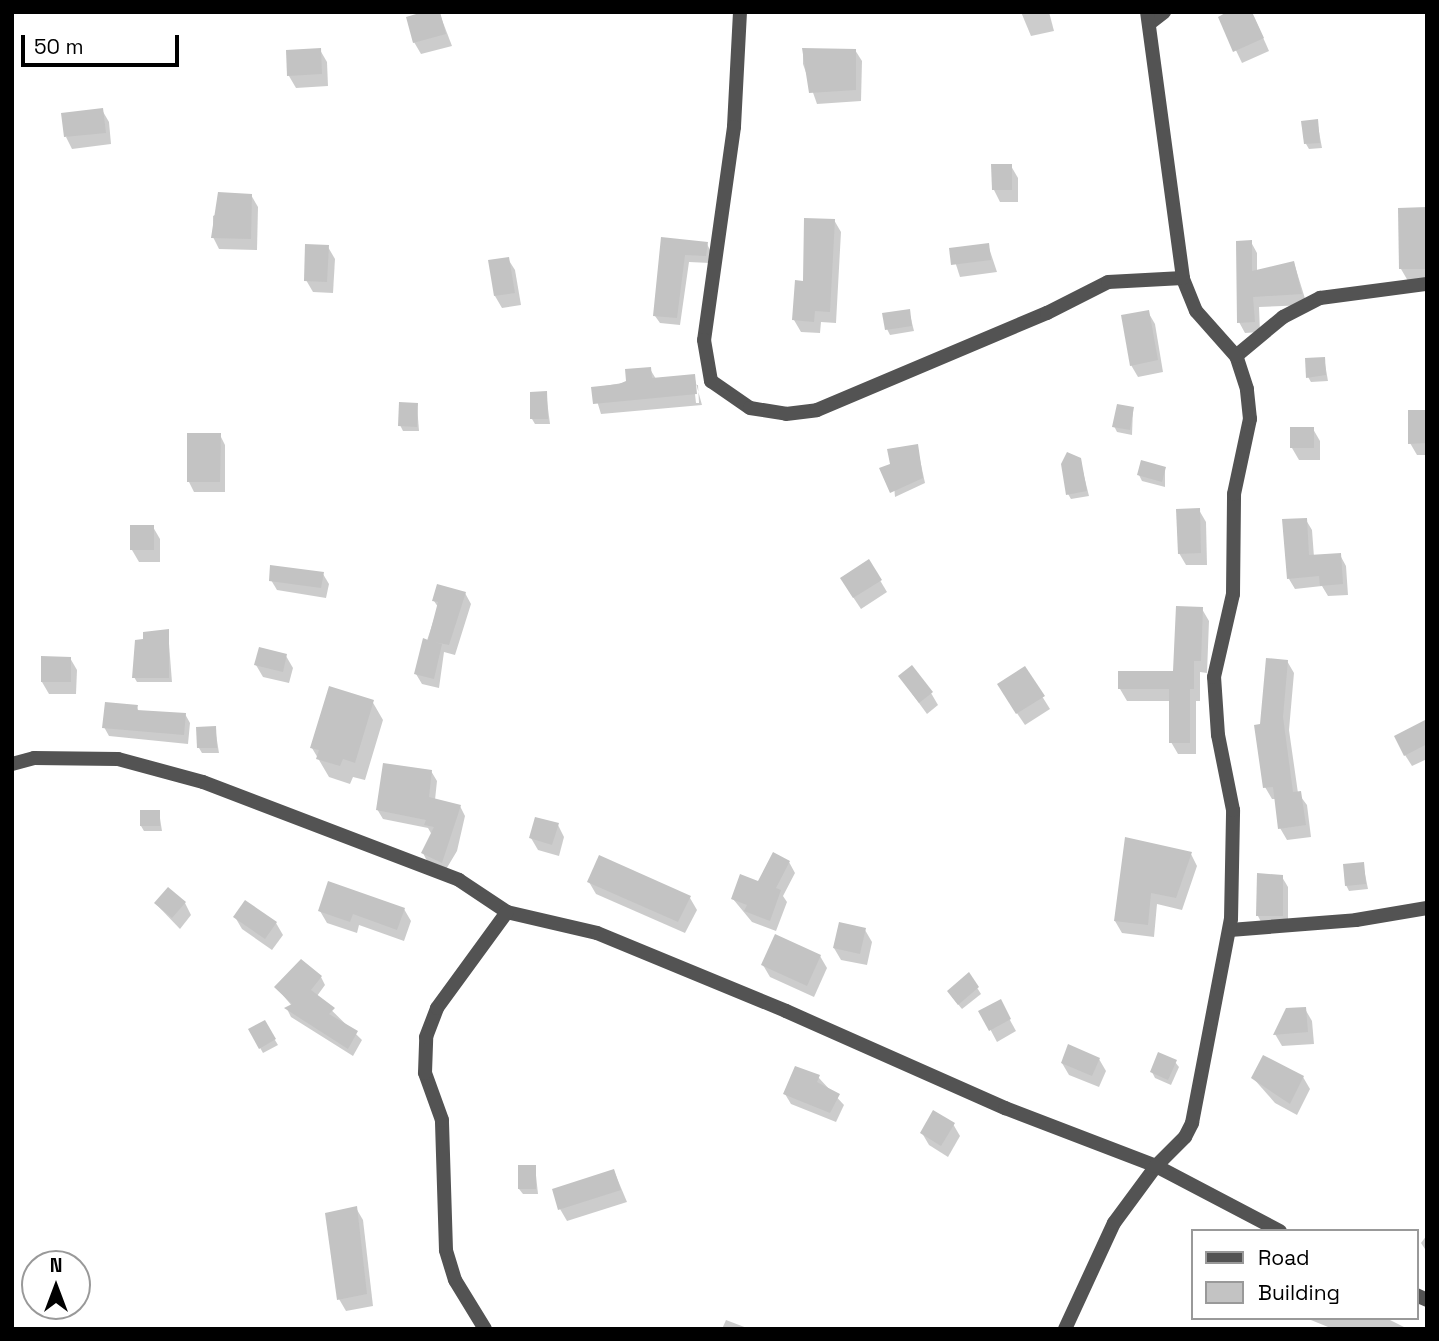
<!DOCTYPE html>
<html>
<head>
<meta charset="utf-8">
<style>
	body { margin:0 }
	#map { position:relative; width:1439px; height:1341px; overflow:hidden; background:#fff; font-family:"Space Grotesk",sans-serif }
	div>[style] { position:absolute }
	.shadow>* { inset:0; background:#0003 }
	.building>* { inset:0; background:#c3c3c3 }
	.street>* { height:14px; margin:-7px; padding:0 7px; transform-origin:7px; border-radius:7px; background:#535353 }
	span { translate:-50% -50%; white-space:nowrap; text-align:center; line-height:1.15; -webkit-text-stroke:5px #fff; paint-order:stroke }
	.frame { position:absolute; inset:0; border:14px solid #000; pointer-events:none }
	.legend { position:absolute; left:1191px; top:1229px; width:228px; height:91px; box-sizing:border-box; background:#fff; border:2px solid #999; margin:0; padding:9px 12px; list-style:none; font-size:21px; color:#000 }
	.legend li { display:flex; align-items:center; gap:14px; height:35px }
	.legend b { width:35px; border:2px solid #999 }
	.north { position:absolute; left:21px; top:1250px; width:70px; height:70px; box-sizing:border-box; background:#fff; border:2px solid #999; border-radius:50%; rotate:0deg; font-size:19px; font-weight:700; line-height:28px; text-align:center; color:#000 }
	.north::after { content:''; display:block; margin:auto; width:24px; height:32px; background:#000; clip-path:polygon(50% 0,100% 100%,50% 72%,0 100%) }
	.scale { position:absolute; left:21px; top:35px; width:158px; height:32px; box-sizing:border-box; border:4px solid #000; border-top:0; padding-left:9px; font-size:21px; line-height:24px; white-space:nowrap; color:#000; -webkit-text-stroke:5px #fff; paint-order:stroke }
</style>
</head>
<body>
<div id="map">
	<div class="shadow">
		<i style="clip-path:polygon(439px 12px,452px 46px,421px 54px,414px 42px)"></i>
		<i style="clip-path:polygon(1021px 12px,1049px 12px,1054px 31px,1031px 36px)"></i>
		<i style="clip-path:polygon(1220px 17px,1254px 17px,1269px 51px,1242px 63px)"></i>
		<i style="clip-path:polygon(803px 49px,855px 50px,862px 61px,861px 101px,817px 104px,803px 64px)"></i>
		<i style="clip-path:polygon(320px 50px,327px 62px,328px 86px,296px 88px,289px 76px,287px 52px)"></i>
		<i style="clip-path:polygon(102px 110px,109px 122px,111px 144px,72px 149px,66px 137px)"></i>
		<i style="clip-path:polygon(1317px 121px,1322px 148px,1309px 149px,1306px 144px)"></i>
		<i style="clip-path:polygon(1011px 166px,1018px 178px,1018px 202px,1000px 202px,994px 190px)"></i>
		<i style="clip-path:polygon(251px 195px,258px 207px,257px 250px,219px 249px,213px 237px,213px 216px)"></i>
		<i style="clip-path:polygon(1427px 211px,1427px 280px,1408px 281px,1401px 269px)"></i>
		<i style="clip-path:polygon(834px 220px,841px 232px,836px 323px,821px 322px,820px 333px,801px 332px,794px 320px,805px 283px)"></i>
		<i style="clip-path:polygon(663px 239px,707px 244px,711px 252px,710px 263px,689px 262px,680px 325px,660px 323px,655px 316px)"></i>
		<i style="clip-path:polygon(1251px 242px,1257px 253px,1257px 272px,1294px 263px,1307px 305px,1259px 307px,1260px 332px,1245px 333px,1239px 322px)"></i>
		<i style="clip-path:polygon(988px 245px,997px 272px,960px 277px,951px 249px)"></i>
		<i style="clip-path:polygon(328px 247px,335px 259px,333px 293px,313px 292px,306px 280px)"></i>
		<i style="clip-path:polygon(508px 259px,515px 270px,521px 305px,502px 308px,495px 296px)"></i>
		<i style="clip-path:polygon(909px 311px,914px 331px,890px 335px,887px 329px)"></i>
		<i style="clip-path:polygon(1148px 312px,1155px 324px,1163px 372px,1138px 377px,1131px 365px)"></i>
		<i style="clip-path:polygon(1324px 358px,1328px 381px,1311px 382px,1308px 377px)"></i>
		<i style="clip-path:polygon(evenodd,650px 369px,656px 379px,694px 376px,702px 405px,601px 414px,593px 388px,628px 382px,650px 369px,694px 385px,698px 385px,699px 403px,696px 403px,694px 385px)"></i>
		<i style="clip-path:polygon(546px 393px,550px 424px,535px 424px,532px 419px)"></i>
		<i style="clip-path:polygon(417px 405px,419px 431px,403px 431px,400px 425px)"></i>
		<i style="clip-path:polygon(1133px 409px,1132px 435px,1117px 432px,1114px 426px)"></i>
		<i style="clip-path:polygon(1427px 412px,1427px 455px,1417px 455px,1410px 443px)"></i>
		<i style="clip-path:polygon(1313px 429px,1320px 441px,1320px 460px,1299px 460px,1292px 448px)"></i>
		<i style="clip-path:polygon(220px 435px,225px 445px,225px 492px,194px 492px,189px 482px)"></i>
		<i style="clip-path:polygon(917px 446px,925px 483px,895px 497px,892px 465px)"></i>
		<i style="clip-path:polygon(1080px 460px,1089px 496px,1071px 499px,1068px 494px)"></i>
		<i style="clip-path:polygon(1165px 469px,1165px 487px,1142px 481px,1139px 475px)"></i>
		<i style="clip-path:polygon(1199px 510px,1206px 522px,1207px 565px,1186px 565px,1179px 553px)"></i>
		<i style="clip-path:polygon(1306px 520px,1312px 530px,1314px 557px,1340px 555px,1346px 566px,1348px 595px,1328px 596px,1322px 586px,1295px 589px,1289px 579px)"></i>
		<i style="clip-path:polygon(153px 527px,160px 539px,160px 562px,139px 562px,132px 550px)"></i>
		<i style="clip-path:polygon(869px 562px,887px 592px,861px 609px,849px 591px)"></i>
		<i style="clip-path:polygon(323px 574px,329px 584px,326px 598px,277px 590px,271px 580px)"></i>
		<i style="clip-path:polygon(465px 593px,471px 604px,455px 655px,444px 652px,439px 688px,422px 684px,416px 674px,438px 607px,434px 601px)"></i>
		<i style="clip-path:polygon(1202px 609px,1209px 621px,1207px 673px,1200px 672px,1200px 701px,1196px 701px,1196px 754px,1178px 754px,1171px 742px,1171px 701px,1127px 701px,1120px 689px,1174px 672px)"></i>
		<i style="clip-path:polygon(168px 631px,172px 682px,137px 682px,134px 677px)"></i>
		<i style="clip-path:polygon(286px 656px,293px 668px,289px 683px,263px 677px,256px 665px)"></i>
		<i style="clip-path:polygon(70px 658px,77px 670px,76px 694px,49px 694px,42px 682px)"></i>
		<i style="clip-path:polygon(1287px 661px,1294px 673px,1289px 730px,1298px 793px,1307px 805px,1311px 837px,1287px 840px,1280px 828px,1276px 799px,1272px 799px,1265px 787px,1262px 725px)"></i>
		<i style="clip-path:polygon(1025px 669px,1050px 709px,1025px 725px,1006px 697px)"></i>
		<i style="clip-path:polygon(900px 677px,931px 693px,938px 705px,927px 714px)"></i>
		<i style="clip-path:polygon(372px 701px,383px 720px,365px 780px,353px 777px,350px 784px,329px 777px,312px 748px)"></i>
		<i style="clip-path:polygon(137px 707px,139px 712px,185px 714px,190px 723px,188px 744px,109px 736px,104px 727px)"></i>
		<i style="clip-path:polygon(215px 728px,219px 753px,202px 753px,199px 748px)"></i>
		<i style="clip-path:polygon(1427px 729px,1427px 759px,1412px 766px,1405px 755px)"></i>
		<i style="clip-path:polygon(431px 771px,437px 781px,435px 800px,460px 806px,465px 816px,457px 851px,445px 871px,428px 863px,423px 853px,432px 835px,428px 828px,383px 819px,377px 809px)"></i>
		<i style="clip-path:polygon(159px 812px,162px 831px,144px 831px,141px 826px)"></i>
		<i style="clip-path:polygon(558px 825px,564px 837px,559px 856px,538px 850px,531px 838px)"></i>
		<i style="clip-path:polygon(1191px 854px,1197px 866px,1182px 910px,1157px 904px,1154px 937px,1122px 933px,1115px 921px)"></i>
		<i style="clip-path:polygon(789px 862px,795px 873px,783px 896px,787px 902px,776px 931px,752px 922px,733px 899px)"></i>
		<i style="clip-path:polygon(1363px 864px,1368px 889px,1349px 891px,1346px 885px)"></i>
		<i style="clip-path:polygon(1282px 877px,1288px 887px,1288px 926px,1263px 926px,1258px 916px)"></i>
		<i style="clip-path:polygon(589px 882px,690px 898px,697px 910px,685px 933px,596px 894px)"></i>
		<i style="clip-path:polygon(185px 903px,191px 915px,180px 929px,156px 904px)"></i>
		<i style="clip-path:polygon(404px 909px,411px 921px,404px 941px,359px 925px,357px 933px,327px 923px,320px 911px)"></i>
		<i style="clip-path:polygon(235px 917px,276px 923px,283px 935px,272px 950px,242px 929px)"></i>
		<i style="clip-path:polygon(865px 930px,872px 942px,867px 965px,841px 960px,834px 948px)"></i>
		<i style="clip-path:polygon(820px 956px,827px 968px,814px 997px,770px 977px,763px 965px)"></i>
		<i style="clip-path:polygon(969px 975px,981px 994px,962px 1009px,952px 997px)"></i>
		<i style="clip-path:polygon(321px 977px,325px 985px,317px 996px,362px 1040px,353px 1056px,291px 1017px,287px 1009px,292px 1006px,276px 987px)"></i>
		<i style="clip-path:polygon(1000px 1002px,1016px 1031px,997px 1042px,981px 1012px)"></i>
		<i style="clip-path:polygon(1305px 1009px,1312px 1021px,1314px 1044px,1282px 1046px,1275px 1034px)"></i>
		<i style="clip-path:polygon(264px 1022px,278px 1045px,263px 1053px,250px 1030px)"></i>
		<i style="clip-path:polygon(1099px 1059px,1106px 1071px,1099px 1087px,1069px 1075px,1062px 1063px)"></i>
		<i style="clip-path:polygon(1175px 1062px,1179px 1067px,1171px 1085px,1155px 1078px,1152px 1072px)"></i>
		<i style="clip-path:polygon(818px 1077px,844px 1105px,836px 1122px,791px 1104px,785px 1094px)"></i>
		<i style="clip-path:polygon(1303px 1077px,1310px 1089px,1297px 1115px,1275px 1103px,1253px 1078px)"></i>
		<i style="clip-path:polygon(953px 1124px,960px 1136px,948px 1157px,929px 1145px,922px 1133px)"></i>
		<i style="clip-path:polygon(535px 1166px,538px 1194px,523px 1194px,519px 1189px)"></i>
		<i style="clip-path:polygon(614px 1171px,627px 1202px,567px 1221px,560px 1209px)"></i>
		<i style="clip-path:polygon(356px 1208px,363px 1220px,373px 1306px,346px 1311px,339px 1299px)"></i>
		<i style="clip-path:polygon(1427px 1235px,1427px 1252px,1421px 1243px)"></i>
		<i style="clip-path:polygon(1306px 1318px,1386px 1318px,1408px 1329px,1333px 1329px)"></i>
		<i style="clip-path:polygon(726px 1320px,747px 1328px,747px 1329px,722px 1329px)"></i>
	</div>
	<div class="building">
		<i style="clip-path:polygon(423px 12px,440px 12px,446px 34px,413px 43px,406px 17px)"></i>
		<i style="clip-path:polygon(1227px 12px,1252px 12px,1264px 38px,1233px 52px,1218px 17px)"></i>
		<i style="clip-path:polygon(321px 48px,322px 74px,287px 76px,286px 50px)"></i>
		<i style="clip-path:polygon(802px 48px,856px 49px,856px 90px,809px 93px)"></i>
		<i style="clip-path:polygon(103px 108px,106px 133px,64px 137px,61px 113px)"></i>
		<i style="clip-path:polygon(1318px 119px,1320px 143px,1304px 144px,1301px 121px)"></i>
		<i style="clip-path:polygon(991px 164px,1012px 164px,1012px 190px,992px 190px)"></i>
		<i style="clip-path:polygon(218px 192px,252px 194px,251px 239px,211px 238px)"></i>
		<i style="clip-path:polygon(1427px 207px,1427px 269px,1399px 269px,1398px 208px)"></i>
		<i style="clip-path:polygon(804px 218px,835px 219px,830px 312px,815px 311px,814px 322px,792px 320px,795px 280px,803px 281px)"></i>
		<i style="clip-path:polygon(661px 237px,708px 242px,706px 256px,685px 255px,677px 318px,653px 316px)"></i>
		<i style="clip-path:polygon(1252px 240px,1252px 271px,1294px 261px,1302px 294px,1253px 297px,1255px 322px,1237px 323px,1236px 241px)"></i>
		<i style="clip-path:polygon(989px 243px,991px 260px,951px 265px,949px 248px)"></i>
		<i style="clip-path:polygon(305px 244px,329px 245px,327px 282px,304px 281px)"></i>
		<i style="clip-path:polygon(509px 257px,515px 293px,494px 296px,488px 260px)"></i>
		<i style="clip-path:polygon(910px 309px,912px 326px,885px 330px,882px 313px)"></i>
		<i style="clip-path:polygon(1149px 310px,1158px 360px,1130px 366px,1121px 315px)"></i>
		<i style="clip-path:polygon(1325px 357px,1326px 375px,1306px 378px,1305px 358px)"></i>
		<i style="clip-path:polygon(651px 367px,652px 378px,695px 374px,697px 394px,593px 404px,591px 387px,619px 384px,626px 381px,625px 369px)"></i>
		<i style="clip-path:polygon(547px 391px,548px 419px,530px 419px,530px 392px)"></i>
		<i style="clip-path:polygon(399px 402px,418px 403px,417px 427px,398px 426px)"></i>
		<i style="clip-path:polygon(1117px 404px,1134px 407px,1130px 430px,1112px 427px)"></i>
		<i style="clip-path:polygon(1408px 410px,1427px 410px,1427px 443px,1408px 444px)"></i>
		<i style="clip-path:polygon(1290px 427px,1314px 427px,1314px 448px,1290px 448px)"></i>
		<i style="clip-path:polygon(187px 433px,221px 433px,220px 482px,187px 482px)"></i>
		<i style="clip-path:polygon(918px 444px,923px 478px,890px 493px,879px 468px,890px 464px,887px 449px)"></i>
		<i style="clip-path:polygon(1067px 452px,1081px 458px,1087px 491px,1066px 495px,1061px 464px)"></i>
		<i style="clip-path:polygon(1141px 460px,1166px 467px,1162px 482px,1137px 475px)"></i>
		<i style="clip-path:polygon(1200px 508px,1201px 553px,1178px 554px,1176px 509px)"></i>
		<i style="clip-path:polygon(1307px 518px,1309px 555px,1341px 553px,1343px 584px,1320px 586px,1319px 576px,1287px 579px,1282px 519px)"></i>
		<i style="clip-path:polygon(130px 525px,154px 525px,154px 550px,130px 550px)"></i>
		<i style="clip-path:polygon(869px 559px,882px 580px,853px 598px,840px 578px)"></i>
		<i style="clip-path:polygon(270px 565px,324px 572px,321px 588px,269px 581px)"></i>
		<i style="clip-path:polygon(437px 584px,466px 592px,449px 645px,434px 642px,442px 644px,434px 679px,414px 674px,423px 638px,428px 640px,438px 602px,432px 601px)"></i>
		<i style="clip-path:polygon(1176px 606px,1203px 607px,1201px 661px,1194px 661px,1194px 689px,1190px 689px,1190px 743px,1169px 743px,1169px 689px,1118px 689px,1118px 671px,1173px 671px)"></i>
		<i style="clip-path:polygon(169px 629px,169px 678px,132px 678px,135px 640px,143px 639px,143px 632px)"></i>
		<i style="clip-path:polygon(259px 647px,287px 654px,283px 672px,254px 665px)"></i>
		<i style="clip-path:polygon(41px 656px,71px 657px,71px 682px,41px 682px)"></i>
		<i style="clip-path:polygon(1266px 658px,1288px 660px,1283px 717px,1293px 792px,1301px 791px,1306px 825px,1278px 829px,1273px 787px,1263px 788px,1254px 725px,1260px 724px)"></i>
		<i style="clip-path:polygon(912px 665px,933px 692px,919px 703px,898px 676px)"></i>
		<i style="clip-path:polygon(1025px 666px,1045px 696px,1016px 714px,997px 684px)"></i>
		<i style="clip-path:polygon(329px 686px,374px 700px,355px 763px,343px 759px,340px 766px,316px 759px,319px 750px,310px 748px)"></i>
		<i style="clip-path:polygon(105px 702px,138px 705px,137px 710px,186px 713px,184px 735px,102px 728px)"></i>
		<i style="clip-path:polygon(1427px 719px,1427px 744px,1404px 756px,1394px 736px)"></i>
		<i style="clip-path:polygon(216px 726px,217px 748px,197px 748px,196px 727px)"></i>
		<i style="clip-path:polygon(383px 763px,432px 770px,429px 797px,461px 805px,442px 863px,421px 853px,434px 827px,424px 825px,426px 820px,376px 810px)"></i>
		<i style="clip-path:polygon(140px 810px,160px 810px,160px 826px,140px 826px)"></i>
		<i style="clip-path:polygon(535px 817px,559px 823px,552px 845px,529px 838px)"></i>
		<i style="clip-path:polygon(1125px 837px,1192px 852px,1176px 898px,1151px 893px,1148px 925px,1114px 921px)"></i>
		<i style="clip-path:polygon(773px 852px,790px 861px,776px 888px,781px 890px,770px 921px,744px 911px,747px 905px,731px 899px,740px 874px,758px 881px)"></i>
		<i style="clip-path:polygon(599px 855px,691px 896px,678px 922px,587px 882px)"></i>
		<i style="clip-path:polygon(1364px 862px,1366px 884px,1345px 886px,1343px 864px)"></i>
		<i style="clip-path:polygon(1257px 873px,1283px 875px,1283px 916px,1256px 916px)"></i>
		<i style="clip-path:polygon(328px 881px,405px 908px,397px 930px,353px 914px,350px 922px,318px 911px)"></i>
		<i style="clip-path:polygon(168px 887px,186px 902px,172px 918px,154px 903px)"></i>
		<i style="clip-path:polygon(245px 900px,277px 922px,265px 939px,233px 917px)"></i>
		<i style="clip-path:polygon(839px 922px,866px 928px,860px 954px,833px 948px)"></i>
		<i style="clip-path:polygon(775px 934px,821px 955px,807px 986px,761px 965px)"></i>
		<i style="clip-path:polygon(301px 959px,322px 976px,311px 990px,335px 1008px,329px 1014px,358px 1031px,348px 1049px,284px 1008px,292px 1004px,274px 987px)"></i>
		<i style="clip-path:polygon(969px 972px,979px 987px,958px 1005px,947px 991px)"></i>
		<i style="clip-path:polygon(1001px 999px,1011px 1019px,989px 1031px,978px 1011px)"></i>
		<i style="clip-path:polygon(1306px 1007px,1308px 1032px,1273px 1035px,1286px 1008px)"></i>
		<i style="clip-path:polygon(265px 1020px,276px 1039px,259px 1049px,248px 1029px)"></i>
		<i style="clip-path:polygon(1068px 1044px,1100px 1058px,1092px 1076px,1061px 1063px)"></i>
		<i style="clip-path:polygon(1158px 1052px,1177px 1060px,1168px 1080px,1150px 1072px)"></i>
		<i style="clip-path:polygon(1263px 1055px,1304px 1076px,1290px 1104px,1251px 1078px)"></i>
		<i style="clip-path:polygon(795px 1066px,820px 1075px,817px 1082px,840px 1094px,830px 1113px,783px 1094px)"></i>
		<i style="clip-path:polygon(933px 1110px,955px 1123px,941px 1146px,920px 1133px)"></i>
		<i style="clip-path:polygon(518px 1165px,536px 1165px,536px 1189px,518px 1189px)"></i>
		<i style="clip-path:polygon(614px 1169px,621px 1190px,558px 1210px,552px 1189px)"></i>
		<i style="clip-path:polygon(357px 1206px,367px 1294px,337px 1300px,325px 1213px)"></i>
	</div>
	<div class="street">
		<i style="left:740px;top:12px;width:115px;rotate:93deg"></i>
		<i style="left:734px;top:127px;width:215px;rotate:98deg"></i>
		<i style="left:704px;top:340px;width:42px;rotate:80.3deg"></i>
		<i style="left:711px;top:381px;width:47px;rotate:34.7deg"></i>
		<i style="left:750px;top:408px;width:36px;rotate:9deg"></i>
		<i style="left:786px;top:414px;width:31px;rotate:-7deg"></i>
		<i style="left:817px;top:410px;width:250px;rotate:-22.9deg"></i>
		<i style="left:1047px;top:313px;width:68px;rotate:-26.9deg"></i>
		<i style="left:1108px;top:282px;width:75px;rotate:-3.1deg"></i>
		<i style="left:1150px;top:23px;width:18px;rotate:-38deg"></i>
		<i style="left:1236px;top:356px;width:61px;rotate:-39.7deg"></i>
		<i style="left:1283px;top:317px;width:42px;rotate:-27.2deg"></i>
		<i style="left:1320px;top:298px;width:108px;rotate:-7.5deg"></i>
		<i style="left:12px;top:764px;width:23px;rotate:-15deg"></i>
		<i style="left:34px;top:758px;width:84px;rotate:0.7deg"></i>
		<i style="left:118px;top:759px;width:88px;rotate:15.1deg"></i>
		<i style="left:203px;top:782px;width:274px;rotate:20.9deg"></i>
		<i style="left:459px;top:880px;width:58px;rotate:33.7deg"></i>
		<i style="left:507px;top:912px;width:92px;rotate:13.1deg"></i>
		<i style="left:597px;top:933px;width:204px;rotate:22.4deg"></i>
		<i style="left:786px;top:1011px;width:240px;rotate:23.9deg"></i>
		<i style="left:1005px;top:1108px;width:162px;rotate:21deg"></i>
		<i style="left:1156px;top:1166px;width:140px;rotate:27.7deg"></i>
		<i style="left:1230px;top:930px;width:126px;rotate:-4.5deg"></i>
		<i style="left:1356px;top:920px;width:72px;rotate:-9.6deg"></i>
		<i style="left:1416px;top:1295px;width:12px;rotate:24deg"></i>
		<i style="left:485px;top:1329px;width:57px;rotate:-121.5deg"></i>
		<i style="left:455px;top:1280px;width:31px;rotate:-107deg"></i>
		<i style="left:446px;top:1250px;width:130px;rotate:-91.8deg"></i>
		<i style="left:442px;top:1120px;width:50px;rotate:-109.9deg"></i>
		<i style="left:425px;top:1073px;width:36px;rotate:-88deg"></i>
		<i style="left:426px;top:1037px;width:31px;rotate:-69deg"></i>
		<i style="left:437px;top:1008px;width:119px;rotate:-53.9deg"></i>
		<i style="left:1065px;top:1329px;width:117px;rotate:-65.2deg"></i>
		<i style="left:1114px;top:1223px;width:71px;rotate:-53.6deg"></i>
		<i style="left:1156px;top:1166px;width:41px;rotate:-45deg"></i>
		<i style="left:1185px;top:1137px;width:16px;rotate:-63deg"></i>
		<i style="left:1192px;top:1123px;width:208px;rotate:-79.2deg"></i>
		<i style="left:1231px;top:919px;width:109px;rotate:-88.9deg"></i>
		<i style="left:1233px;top:810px;width:76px;rotate:-101.3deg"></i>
		<i style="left:1218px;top:735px;width:58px;rotate:-93.9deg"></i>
		<i style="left:1214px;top:677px;width:85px;rotate:-77.1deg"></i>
		<i style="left:1233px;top:594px;width:100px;rotate:-89.4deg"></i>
		<i style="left:1234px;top:494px;width:77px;rotate:-78deg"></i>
		<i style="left:1250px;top:419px;width:30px;rotate:-96deg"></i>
		<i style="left:1247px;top:389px;width:35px;rotate:-108deg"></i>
		<i style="left:1236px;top:356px;width:60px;rotate:-131.6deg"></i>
		<i style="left:1196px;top:311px;width:35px;rotate:-112deg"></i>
		<i style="left:1183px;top:278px;width:268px;rotate:-97.7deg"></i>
	</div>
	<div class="frame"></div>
	<ul class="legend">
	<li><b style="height:9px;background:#535353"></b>Road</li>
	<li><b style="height:19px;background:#c3c3c3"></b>Building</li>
	</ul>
	<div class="north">N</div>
	<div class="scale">50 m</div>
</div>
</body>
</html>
